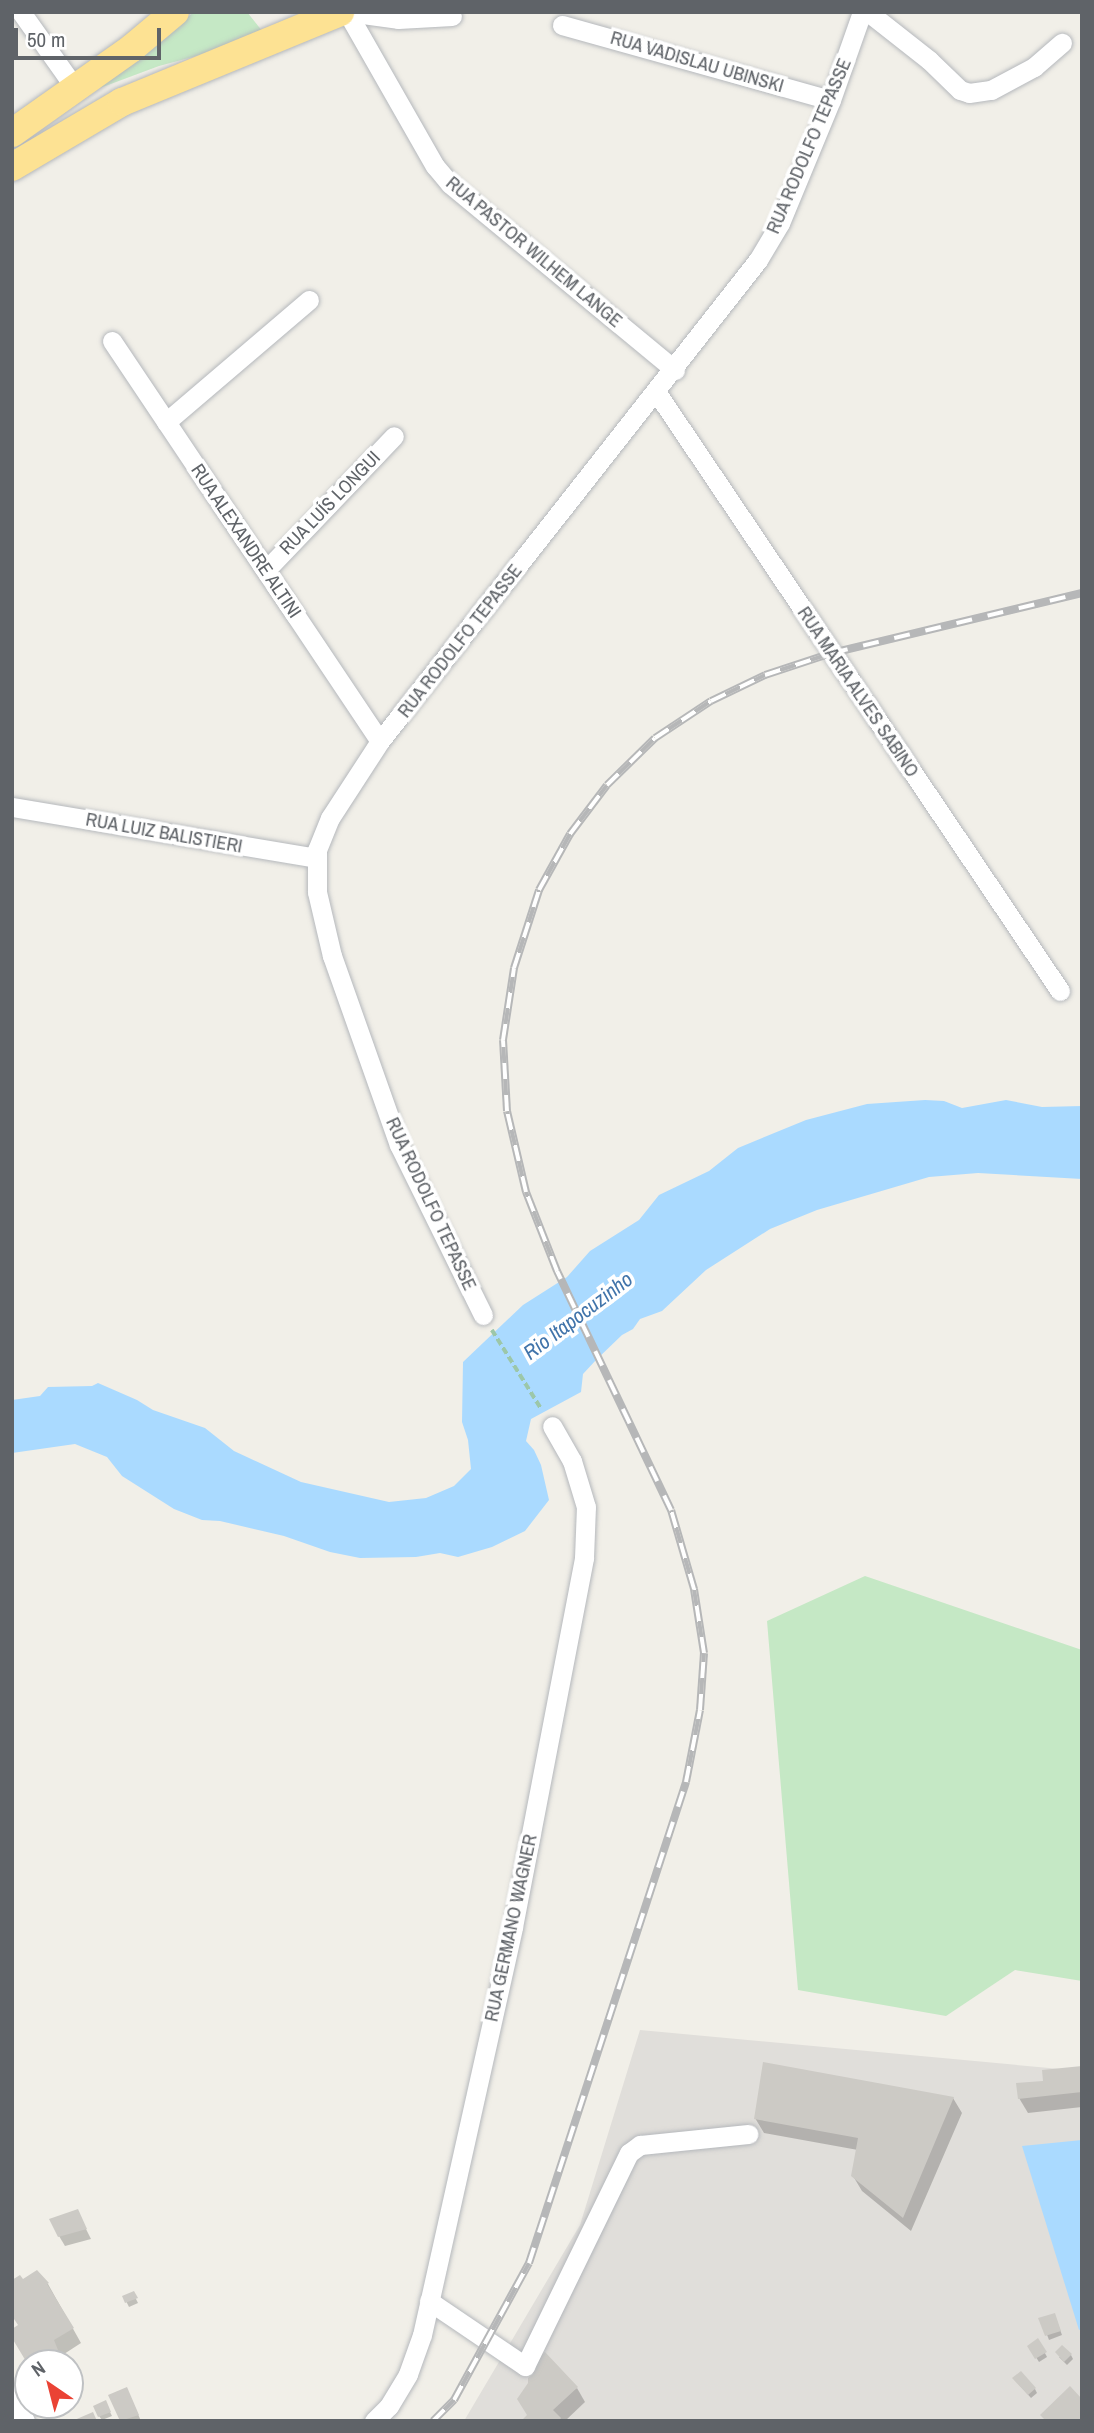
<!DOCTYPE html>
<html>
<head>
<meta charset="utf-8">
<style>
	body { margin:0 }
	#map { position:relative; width:1094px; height:2433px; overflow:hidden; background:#f1efe8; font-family:"Archivo Narrow",sans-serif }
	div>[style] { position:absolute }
	.industrial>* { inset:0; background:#e0deda }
	.green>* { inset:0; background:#c5e8c5 }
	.water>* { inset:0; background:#aadaff }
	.shadow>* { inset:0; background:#0003 }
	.building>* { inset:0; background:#cccac5 }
	.path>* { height:3.5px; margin-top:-1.75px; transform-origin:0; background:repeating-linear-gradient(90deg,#9cc7a9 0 7px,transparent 0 10.5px) }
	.roads { filter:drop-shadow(0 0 2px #b5b8bc) drop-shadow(0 0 2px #b5b8bc) }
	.minor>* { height:19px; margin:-9.5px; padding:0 9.5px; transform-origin:9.5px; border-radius:9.5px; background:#fff }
	.highway>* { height:28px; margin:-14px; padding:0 14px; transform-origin:14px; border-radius:14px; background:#fde293 }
	.rail>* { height:8px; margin-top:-4px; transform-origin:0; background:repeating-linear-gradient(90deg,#fff 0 16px,#b6b7b8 0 32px); box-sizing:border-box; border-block:2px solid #b6b7b8 }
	span { translate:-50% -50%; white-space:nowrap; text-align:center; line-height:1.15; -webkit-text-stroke:7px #fff; paint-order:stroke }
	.street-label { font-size:19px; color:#5f6368 }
	.water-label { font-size:21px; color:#4174aa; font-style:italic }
	.frame { position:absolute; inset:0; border:14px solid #5f6368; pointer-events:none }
	.north { position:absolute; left:14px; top:2349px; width:70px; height:70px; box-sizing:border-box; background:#fff; border:2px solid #bfc1c3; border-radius:50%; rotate:325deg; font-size:19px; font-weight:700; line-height:28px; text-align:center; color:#5f6368 }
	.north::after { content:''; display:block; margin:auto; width:24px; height:32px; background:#ea4335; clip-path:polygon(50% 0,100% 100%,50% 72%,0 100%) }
	.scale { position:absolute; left:14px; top:28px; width:147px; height:32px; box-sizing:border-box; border:4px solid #5f6368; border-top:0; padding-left:9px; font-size:21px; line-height:24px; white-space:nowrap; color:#5f6368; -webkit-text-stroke:5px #fff; paint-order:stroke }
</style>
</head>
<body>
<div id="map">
	<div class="industrial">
		<i style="clip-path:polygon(640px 2030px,1082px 2071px,1082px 2421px,464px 2421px,580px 2225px)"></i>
	</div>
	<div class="green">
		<i style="clip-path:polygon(194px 12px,247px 12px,267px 37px,159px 66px,100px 88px)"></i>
		<i style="clip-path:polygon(865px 1576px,1082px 1650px,1082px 1981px,1015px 1970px,946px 2016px,798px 1990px,767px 1621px)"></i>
	</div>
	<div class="water">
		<i style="clip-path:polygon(925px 1100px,944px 1101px,962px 1108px,1006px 1100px,1042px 1107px,1082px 1106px,1082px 1179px,978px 1173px,929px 1177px,817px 1210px,770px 1229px,706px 1270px,662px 1311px,640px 1319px,633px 1329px,622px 1335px,596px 1360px,583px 1374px,581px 1392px,531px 1419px,526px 1441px,534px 1450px,541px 1465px,549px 1500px,525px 1531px,492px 1547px,458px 1557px,440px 1553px,416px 1557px,360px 1558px,330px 1552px,284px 1536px,220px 1521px,202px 1520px,174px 1509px,122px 1476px,107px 1457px,75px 1444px,12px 1453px,12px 1400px,40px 1396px,48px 1387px,92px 1386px,98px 1383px,137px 1400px,153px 1410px,205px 1428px,234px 1451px,301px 1482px,389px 1502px,426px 1498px,454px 1486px,471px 1469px,468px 1440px,462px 1422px,463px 1362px,523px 1305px,567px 1277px,590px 1251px,639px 1220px,659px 1195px,709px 1171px,738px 1148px,806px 1120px,867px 1104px)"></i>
		<i style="clip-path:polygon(1082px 2140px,1082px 2329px,1079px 2330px,1022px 2146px)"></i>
	</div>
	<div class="shadow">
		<i style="clip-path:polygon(1082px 2067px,1082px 2107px,1028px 2113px,1019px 2098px,1045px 2082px)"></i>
		<i style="clip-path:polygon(953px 2098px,962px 2113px,911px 2231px,862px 2191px,853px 2176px,858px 2150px,764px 2133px,755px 2118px)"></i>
		<i style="clip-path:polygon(82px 2221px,91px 2239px,65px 2246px,59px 2236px)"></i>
		<i style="clip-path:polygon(37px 2272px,48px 2284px,81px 2343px,61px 2356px,64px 2363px,29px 2363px,20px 2326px,23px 2282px)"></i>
		<i style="clip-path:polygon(133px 2293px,138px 2303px,129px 2307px,124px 2297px)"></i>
		<i style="clip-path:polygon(1041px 2319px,1056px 2319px,1062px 2335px,1049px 2340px)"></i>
		<i style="clip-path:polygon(1038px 2340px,1047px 2357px,1039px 2362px,1029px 2346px)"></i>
		<i style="clip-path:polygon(1071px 2355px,1073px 2359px,1067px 2365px,1059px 2357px)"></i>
		<i style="clip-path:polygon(1014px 2379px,1035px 2389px,1037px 2393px,1031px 2398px)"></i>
		<i style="clip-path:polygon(577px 2388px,585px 2402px,565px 2421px,523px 2421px)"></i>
		<i style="clip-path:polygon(110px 2396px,131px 2398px,141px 2421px,122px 2421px)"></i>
		<i style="clip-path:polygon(105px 2402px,112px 2416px,102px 2420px,99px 2416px)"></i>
	</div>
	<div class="building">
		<i style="clip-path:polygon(763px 2062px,954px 2097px,903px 2218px,851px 2176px,858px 2138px,754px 2119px)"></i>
		<i style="clip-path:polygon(1082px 2066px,1082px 2092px,1018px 2099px,1016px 2083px,1043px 2081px,1042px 2070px)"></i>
		<i style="clip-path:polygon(78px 2209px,87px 2229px,58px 2237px,49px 2219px)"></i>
		<i style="clip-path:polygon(37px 2270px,49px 2283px,47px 2284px,74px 2328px,54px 2340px,58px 2350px,35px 2363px,27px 2363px,12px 2338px,12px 2329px,18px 2325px,12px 2316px,12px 2280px,20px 2275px,23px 2279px)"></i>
		<i style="clip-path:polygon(134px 2291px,138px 2298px,125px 2303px,122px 2296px)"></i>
		<i style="clip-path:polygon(1055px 2313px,1061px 2331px,1045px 2336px,1038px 2318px)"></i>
		<i style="clip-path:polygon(1038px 2338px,1047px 2352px,1035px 2359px,1027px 2346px)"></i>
		<i style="clip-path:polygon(1062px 2345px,1072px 2354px,1064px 2362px,1055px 2352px)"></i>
		<i style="clip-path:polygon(545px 2352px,578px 2387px,553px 2410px,561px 2418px,559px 2421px,521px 2421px,527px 2415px,517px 2399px,528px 2383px,528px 2378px,533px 2374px,538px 2358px)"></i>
		<i style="clip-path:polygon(1021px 2371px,1036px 2388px,1028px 2395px,1012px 2378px)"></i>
		<i style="clip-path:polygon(1070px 2386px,1082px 2399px,1082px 2421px,1046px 2421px,1040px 2415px)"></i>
		<i style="clip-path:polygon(127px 2387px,139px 2415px,120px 2421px,108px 2395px)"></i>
		<i style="clip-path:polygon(106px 2400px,111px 2412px,98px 2417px,93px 2406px)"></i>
		<i style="clip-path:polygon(93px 2412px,97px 2421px,72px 2421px)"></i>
	</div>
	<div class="path">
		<i style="left:492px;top:1330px;width:94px;rotate:58deg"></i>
	</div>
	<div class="roads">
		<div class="minor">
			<i style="left:21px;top:12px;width:93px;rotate:54.6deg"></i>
			<i style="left:347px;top:12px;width:177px;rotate:60.3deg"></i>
			<i style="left:435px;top:166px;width:23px;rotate:50deg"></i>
			<i style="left:450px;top:184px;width:292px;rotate:39.6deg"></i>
			<i style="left:348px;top:12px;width:50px;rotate:8deg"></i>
			<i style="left:398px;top:19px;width:54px;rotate:-3.2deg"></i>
			<i style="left:868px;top:12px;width:78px;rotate:38.2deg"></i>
			<i style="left:929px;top:60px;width:43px;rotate:44.1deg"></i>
			<i style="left:960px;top:90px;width:9px;rotate:18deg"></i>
			<i style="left:969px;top:93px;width:22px;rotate:-8deg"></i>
			<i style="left:991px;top:90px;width:49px;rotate:-28.1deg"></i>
			<i style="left:1034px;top:67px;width:37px;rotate:-41deg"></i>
			<i style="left:562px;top:25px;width:279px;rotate:15.6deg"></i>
			<i style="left:112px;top:341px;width:481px;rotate:56.2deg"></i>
			<i style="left:657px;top:393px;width:721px;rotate:56.02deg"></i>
			<i style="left:166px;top:422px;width:188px;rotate:-40.5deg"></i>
			<i style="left:266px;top:570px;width:185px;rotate:-46.3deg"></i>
			<i style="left:12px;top:807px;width:308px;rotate:9.5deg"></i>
			<i style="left:483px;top:1315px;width:190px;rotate:-116.3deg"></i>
			<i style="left:399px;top:1145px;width:201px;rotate:-109.5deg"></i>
			<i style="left:332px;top:956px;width:66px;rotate:-103.2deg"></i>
			<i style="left:317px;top:892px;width:42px;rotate:-90deg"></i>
			<i style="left:317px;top:850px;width:35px;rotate:-68deg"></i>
			<i style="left:330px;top:818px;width:92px;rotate:-57deg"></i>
			<i style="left:380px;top:741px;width:612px;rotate:-51.84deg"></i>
			<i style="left:758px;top:260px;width:43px;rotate:-59.3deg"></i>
			<i style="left:780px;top:223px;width:133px;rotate:-67.5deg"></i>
			<i style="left:831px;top:100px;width:93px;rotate:-70.6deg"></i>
			<i style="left:429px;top:2301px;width:116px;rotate:34.1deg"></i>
			<i style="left:525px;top:2366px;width:237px;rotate:-64deg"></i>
			<i style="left:629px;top:2153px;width:14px;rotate:-36deg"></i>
			<i style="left:640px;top:2145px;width:109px;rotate:-5.8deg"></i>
			<i style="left:12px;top:2393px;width:31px;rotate:65deg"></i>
			<i style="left:374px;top:2421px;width:21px;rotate:-45deg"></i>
			<i style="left:389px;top:2406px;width:37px;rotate:-59deg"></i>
			<i style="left:408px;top:2374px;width:41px;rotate:-70.3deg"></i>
			<i style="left:422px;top:2335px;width:418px;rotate:-77.4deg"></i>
			<i style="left:513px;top:1927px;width:376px;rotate:-79.1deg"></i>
			<i style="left:584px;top:1558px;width:51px;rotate:-87.8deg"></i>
			<i style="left:586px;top:1507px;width:48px;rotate:-106.9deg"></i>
			<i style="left:572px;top:1461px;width:40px;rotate:-119.7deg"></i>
		</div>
		<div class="highway">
			<i style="left:12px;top:133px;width:147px;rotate:-35.3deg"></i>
			<i style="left:132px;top:48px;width:56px;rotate:-39.9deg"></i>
			<i style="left:12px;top:167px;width:128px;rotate:-30.6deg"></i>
			<i style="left:122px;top:102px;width:236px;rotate:-22.4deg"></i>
		</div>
	</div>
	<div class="rail">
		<i style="left:433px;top:2421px;width:30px;rotate:-45deg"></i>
		<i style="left:454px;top:2400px;width:156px;rotate:-61.3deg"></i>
		<i style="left:529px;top:2263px;width:506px;rotate:-71.92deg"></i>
		<i style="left:686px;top:1782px;width:73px;rotate:-79deg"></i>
		<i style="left:700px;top:1710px;width:57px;rotate:-86deg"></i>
		<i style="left:704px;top:1653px;width:65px;rotate:-98.9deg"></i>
		<i style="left:694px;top:1589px;width:82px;rotate:-106.2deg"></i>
		<i style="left:671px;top:1510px;width:265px;rotate:-115.5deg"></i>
		<i style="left:557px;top:1271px;width:85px;rotate:-111.4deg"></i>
		<i style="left:526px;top:1192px;width:83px;rotate:-103.2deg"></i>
		<i style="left:507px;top:1111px;width:71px;rotate:-93.2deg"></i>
		<i style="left:503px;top:1040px;width:73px;rotate:-81.3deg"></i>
		<i style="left:514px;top:968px;width:82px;rotate:-72.2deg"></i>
		<i style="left:539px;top:890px;width:64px;rotate:-61deg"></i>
		<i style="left:570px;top:834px;width:61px;rotate:-52.9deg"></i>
		<i style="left:607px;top:785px;width:67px;rotate:-44.4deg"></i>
		<i style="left:655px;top:738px;width:67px;rotate:-33.5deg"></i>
		<i style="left:711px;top:701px;width:60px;rotate:-25.7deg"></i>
		<i style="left:765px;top:675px;width:71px;rotate:-18.2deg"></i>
		<i style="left:832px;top:653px;width:257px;rotate:-13.5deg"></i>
	</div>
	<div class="street-label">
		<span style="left:697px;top:62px;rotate:16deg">RUA VADISLAU UBINSKI</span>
		<span style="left:809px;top:146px;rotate:-67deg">RUA RODOLFO TEPASSE</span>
		<span style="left:534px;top:252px;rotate:40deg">RUA PASTOR WILHEM LANGE</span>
		<span style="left:330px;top:503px;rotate:-46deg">RUA LUÍS LONGUI</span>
		<span style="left:246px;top:541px;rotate:56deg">RUA ALEXANDRE ALTINI</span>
		<span style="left:460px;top:641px;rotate:-52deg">RUA RODOLFO TEPASSE</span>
		<span style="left:858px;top:692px;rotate:56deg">RUA MARIA ALVES SABINO</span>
		<span style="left:164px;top:833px;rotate:10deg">RUA LUIZ BALISTIERI</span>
		<span style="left:431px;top:1204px;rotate:65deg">RUA RODOLFO TEPASSE</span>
		<span style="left:511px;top:1928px;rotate:-78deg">RUA GERMANO WAGNER</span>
	</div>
	<div class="water-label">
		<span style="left:578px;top:1316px;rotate:-37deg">Rio Itapocuzinho</span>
	</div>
	<div class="frame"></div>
	<div class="north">N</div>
	<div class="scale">50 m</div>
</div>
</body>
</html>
